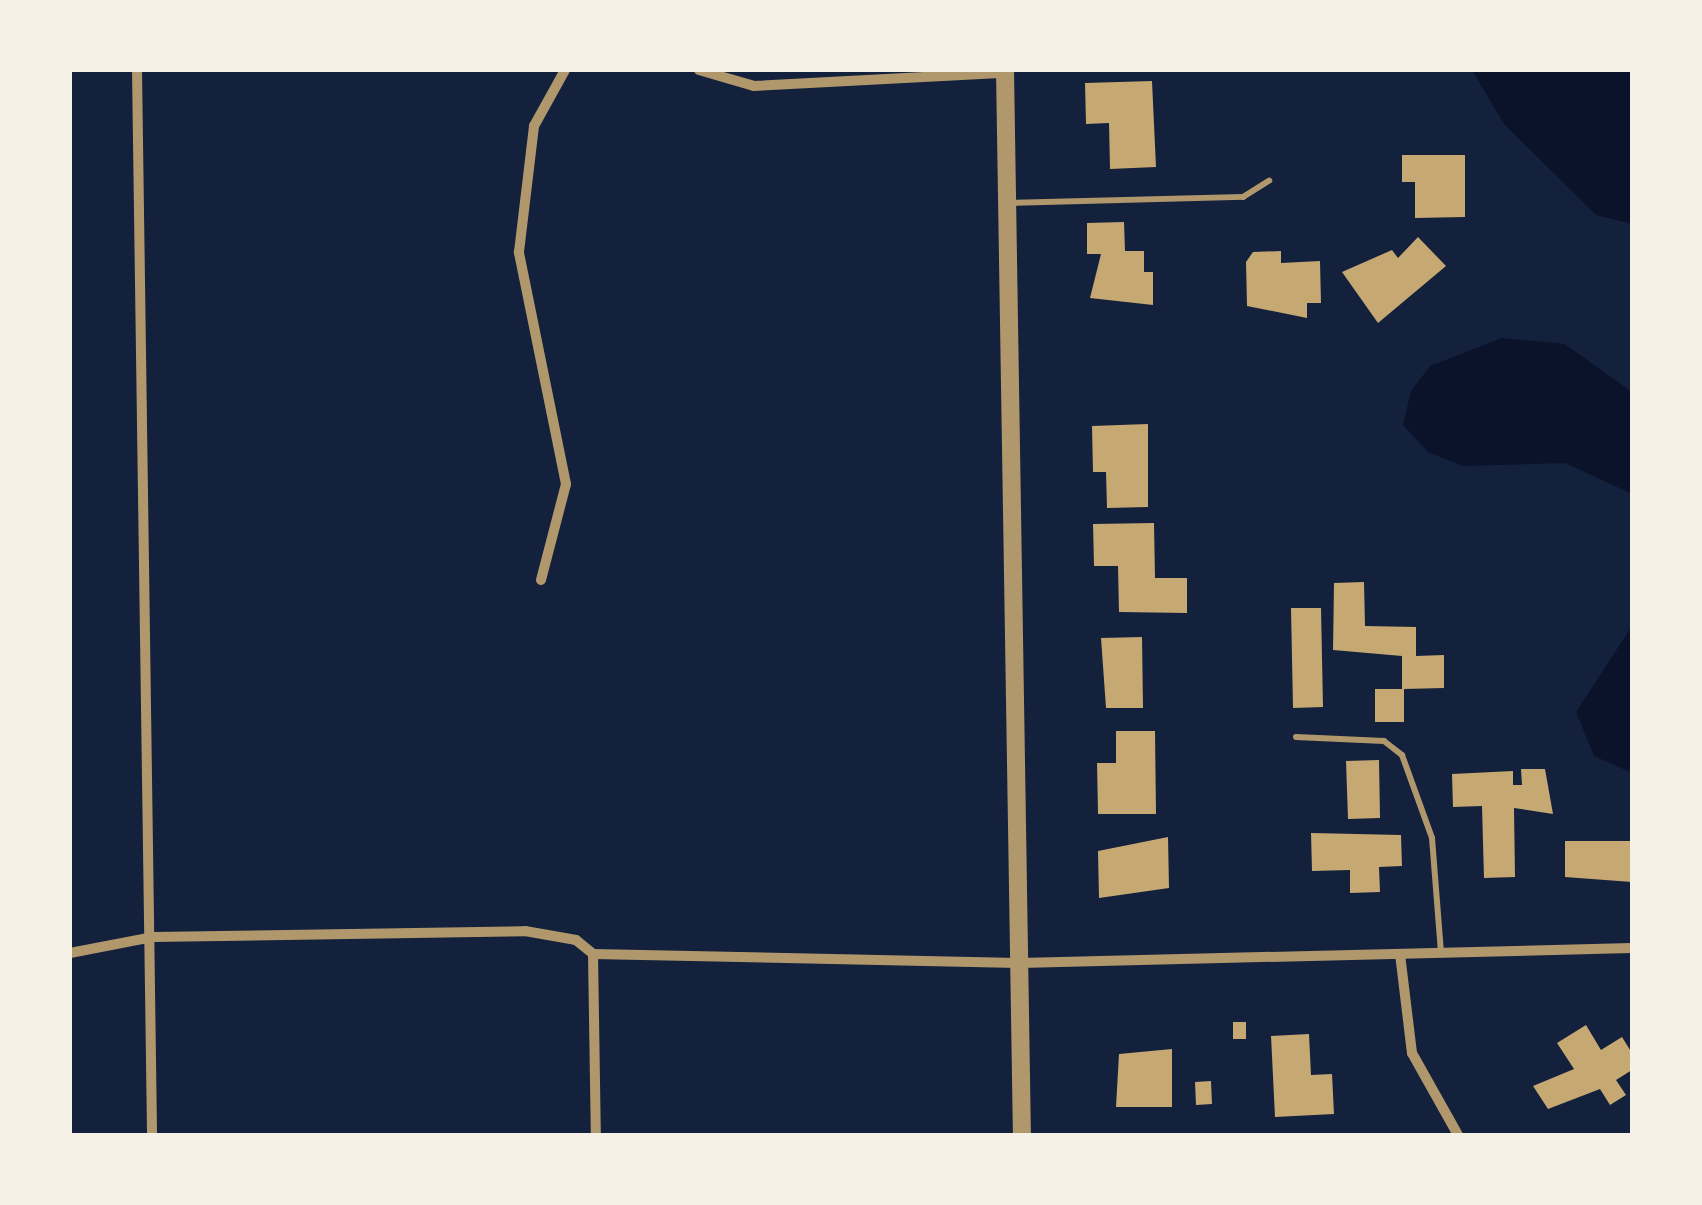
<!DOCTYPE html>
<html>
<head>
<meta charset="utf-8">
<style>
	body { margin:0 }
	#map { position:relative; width:1702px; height:1205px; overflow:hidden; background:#14213d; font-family:Montserrat,sans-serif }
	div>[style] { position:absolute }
	.water>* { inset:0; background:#0b132b }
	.building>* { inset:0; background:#c6a872 }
	.service>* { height:6px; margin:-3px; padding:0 3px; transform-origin:3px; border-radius:3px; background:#b1986c }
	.minor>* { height:10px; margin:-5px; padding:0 5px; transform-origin:5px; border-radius:5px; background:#b1986c }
	.tertiary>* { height:18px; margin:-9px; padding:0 9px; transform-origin:9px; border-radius:9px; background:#b1986c }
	span { translate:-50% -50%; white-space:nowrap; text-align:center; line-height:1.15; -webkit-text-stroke:10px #f6f1e7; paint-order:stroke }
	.frame { position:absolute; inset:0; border:72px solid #f6f1e7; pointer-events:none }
</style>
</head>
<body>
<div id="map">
	<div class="water">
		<i style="clip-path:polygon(1472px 70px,1632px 70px,1632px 224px,1596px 215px,1504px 124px)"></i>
		<i style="clip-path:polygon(1502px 338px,1565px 344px,1632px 392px,1632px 494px,1565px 463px,1463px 466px,1428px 452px,1403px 425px,1411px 391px,1430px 366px)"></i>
		<i style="clip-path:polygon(1632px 626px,1632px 773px,1594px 756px,1576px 712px)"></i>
	</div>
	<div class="building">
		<i style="clip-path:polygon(1152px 81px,1156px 167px,1110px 169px,1109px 123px,1086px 124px,1085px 83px)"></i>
		<i style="clip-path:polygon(1402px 155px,1465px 155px,1465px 217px,1415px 218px,1415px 182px,1402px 182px)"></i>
		<i style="clip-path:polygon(1124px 222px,1125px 251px,1144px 251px,1144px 272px,1153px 272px,1153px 305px,1090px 298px,1101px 254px,1087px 254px,1087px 223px)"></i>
		<i style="clip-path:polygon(1418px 237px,1446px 266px,1378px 323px,1342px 272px,1392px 250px,1398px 258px)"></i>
		<i style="clip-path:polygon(1281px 251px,1281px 263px,1320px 261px,1321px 303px,1307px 303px,1307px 318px,1247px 306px,1246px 262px,1253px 252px)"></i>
		<i style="clip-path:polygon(1148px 424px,1148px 507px,1107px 508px,1106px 472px,1093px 472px,1092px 426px)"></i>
		<i style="clip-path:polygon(1154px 523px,1155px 578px,1187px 578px,1187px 613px,1119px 612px,1118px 566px,1094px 566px,1093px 524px)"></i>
		<i style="clip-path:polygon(1364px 582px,1365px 626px,1416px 627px,1416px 656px,1444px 655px,1444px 688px,1404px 689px,1404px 722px,1375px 722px,1375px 689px,1402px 689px,1402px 656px,1333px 650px,1334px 583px)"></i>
		<i style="clip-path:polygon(1291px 608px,1321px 608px,1323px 707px,1293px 708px)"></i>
		<i style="clip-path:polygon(1142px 637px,1143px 708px,1106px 708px,1101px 638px)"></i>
		<i style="clip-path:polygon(1116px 731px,1155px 731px,1156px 814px,1098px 814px,1097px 763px,1116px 763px)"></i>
		<i style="clip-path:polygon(1379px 760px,1380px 818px,1348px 819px,1346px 761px)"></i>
		<i style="clip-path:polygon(1521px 769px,1545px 769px,1553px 814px,1514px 808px,1515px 877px,1484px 878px,1482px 806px,1453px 807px,1452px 774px,1513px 771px,1513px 785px,1522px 785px)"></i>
		<i style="clip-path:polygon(1311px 833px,1401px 835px,1402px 866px,1379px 867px,1380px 892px,1350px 893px,1350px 870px,1312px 871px)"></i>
		<i style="clip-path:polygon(1168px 837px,1169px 888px,1099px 898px,1098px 851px)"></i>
		<i style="clip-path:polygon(1565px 841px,1632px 841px,1632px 882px,1565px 877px)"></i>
		<i style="clip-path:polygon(1233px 1022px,1246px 1022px,1246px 1039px,1233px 1039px)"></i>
		<i style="clip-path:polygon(1586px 1025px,1601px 1050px,1622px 1037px,1632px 1053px,1632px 1070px,1616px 1080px,1626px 1095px,1610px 1105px,1600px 1089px,1548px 1109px,1533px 1086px,1574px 1069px,1557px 1043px)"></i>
		<i style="clip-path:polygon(1309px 1034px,1311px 1075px,1332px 1074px,1334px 1114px,1275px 1117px,1271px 1036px)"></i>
		<i style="clip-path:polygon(1172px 1049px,1172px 1107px,1116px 1107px,1119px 1054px)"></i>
		<i style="clip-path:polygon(1211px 1081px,1212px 1104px,1196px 1105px,1195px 1082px)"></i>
	</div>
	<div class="service">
		<i style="left:1009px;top:203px;width:234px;rotate:-1.5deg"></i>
		<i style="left:1243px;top:197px;width:31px;rotate:-32deg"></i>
		<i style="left:1296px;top:737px;width:88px;rotate:2.6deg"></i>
		<i style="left:1384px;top:741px;width:23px;rotate:38deg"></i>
		<i style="left:1402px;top:755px;width:88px;rotate:70.1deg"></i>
		<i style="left:1432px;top:838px;width:114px;rotate:85.5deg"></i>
	</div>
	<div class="minor">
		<i style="left:137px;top:70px;width:1065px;rotate:89.19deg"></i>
		<i style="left:699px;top:70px;width:57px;rotate:16.2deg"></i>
		<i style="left:754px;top:86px;width:251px;rotate:-3deg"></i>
		<i style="left:541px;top:580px;width:99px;rotate:-75.4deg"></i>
		<i style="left:566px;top:484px;width:237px;rotate:-101.5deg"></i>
		<i style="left:519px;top:252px;width:127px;rotate:-83.2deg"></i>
		<i style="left:534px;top:126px;width:64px;rotate:-61deg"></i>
		<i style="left:70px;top:953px;width:85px;rotate:-10.9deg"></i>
		<i style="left:153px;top:937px;width:372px;rotate:-0.9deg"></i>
		<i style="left:525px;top:931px;width:52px;rotate:10deg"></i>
		<i style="left:576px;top:940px;width:22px;rotate:39deg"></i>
		<i style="left:593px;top:954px;width:427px;rotate:1.2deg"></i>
		<i style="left:1020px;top:963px;width:612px;rotate:-1.4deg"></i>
		<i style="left:593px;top:954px;width:181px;rotate:89.1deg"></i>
		<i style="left:1400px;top:954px;width:100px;rotate:83.1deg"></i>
		<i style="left:1412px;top:1053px;width:94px;rotate:60.7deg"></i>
	</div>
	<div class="tertiary">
		<i style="left:1005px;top:70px;width:1065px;rotate:89.09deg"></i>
	</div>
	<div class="frame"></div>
</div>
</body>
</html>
